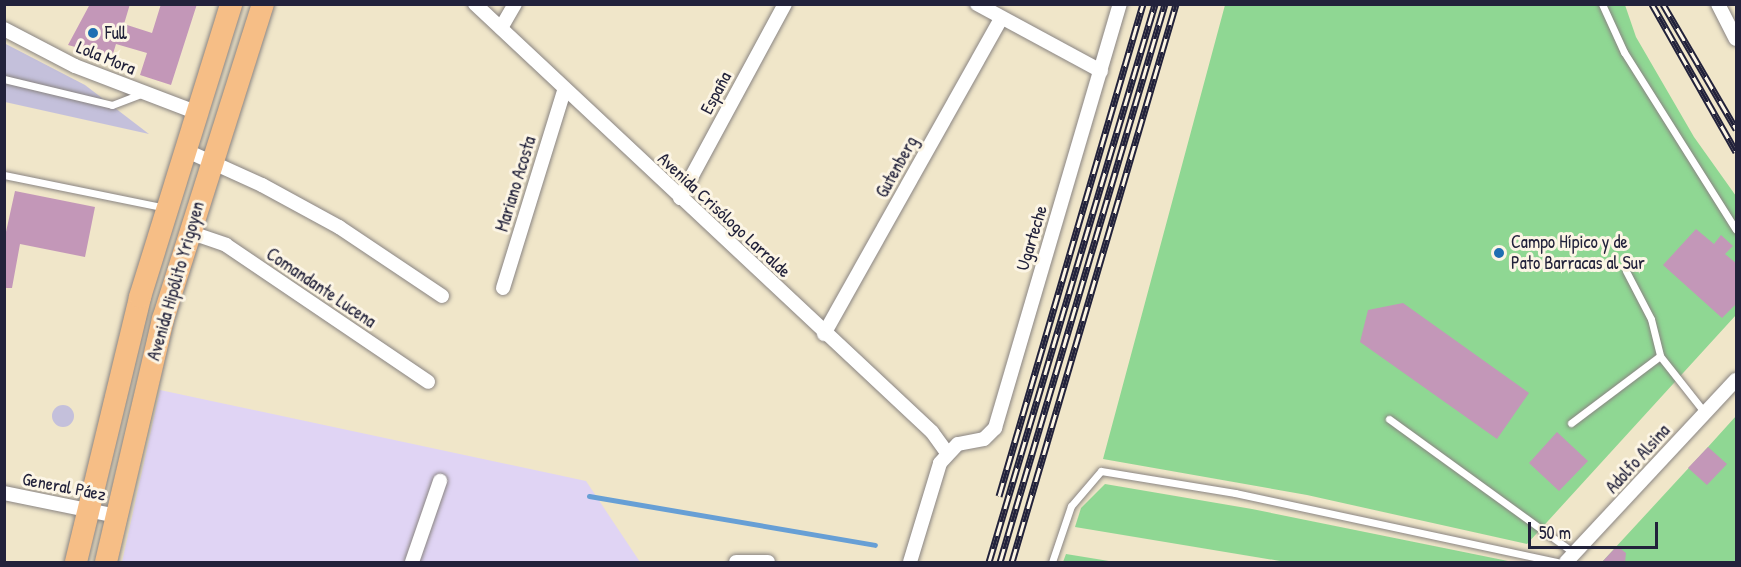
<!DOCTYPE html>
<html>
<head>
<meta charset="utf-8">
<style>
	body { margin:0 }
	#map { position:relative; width:1741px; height:567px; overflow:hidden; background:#f0e6c9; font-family:"Patrick Hand",sans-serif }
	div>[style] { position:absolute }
	.built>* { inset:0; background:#e0d4f4 }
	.industrial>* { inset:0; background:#c4c0db }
	.round { border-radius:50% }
	.green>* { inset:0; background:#8fd793 }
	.stream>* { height:5px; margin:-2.5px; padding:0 2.5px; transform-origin:2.5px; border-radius:2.5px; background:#679fd5 }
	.building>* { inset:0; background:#c397b8 }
	.roads { filter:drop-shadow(0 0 2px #898482) drop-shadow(0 0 2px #898482) }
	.service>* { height:7px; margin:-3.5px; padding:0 3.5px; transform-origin:3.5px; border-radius:3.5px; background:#fff }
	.minor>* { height:14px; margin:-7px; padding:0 7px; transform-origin:7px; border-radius:7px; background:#fff }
	.primary>* { height:22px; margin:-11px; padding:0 11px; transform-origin:11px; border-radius:11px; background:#f6be86 }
	.rail>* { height:7px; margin-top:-3.5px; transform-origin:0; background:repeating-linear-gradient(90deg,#fcf5e5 0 14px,#22223b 0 28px); box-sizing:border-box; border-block:2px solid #22223b }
	.dots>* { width:16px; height:16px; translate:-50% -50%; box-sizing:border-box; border:3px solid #fcf5e5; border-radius:50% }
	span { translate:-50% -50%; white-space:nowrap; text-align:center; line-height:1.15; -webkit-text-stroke:6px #fcf5e5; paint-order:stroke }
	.poi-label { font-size:18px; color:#22223b }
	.left { translate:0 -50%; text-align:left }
	.street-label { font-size:18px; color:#22223b }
	.frame { position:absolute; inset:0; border:6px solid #22223b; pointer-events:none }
	.scale { position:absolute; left:1528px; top:522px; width:130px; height:27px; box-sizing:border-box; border:3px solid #22223b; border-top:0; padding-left:8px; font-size:18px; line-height:21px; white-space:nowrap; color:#22223b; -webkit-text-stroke:4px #fcf5e5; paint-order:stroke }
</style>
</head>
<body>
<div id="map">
	<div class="built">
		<i style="clip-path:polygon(160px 390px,586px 481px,640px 562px,122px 562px)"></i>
	</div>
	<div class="industrial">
		<i style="clip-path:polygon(4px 43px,85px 85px,149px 134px,5px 102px)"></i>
		<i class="round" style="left:52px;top:405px;width:22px;height:22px"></i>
	</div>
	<div class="green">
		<i style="clip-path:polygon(1225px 5px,1625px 5px,1636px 37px,1694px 137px,1736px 196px,1736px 315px,1527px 544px,1307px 495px,1103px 459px)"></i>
		<i style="clip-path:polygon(1736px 416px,1736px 562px,1602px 562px,1708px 447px)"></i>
		<i style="clip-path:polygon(1105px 484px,1252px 509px,1513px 562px,1286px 562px,1075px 527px,1081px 508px)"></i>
		<i style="clip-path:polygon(1066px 554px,1115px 562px,1063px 562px)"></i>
	</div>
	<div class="stream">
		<i style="left:589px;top:496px;width:290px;rotate:9.7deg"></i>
	</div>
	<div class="building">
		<i style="clip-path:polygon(90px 4px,130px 4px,124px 24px,152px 33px,161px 4px,197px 4px,171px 85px,140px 75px,147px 53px,116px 44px,112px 57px,68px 45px)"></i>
		<i style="clip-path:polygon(15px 191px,95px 207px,85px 257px,20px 244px,12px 288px,4px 288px,4px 241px)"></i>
		<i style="clip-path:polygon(1696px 229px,1714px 244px,1721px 235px,1733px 246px,1725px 254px,1737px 264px,1737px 303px,1722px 318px,1663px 265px)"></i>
		<i style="clip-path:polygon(1403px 303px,1529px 393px,1497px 439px,1360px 342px,1368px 310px)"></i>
		<i style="clip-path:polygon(1557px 432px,1588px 461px,1559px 491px,1529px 463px)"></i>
		<i style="clip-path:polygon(1708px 447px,1727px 464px,1707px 485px,1688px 468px)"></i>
		<i style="clip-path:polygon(1617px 546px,1626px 553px,1625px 562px,1602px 562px)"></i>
	</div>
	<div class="roads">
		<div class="service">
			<i style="left:1602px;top:4px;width:53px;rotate:65.4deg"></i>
			<i style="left:1624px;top:52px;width:210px;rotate:57.8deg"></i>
			<i style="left:4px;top:79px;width:111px;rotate:13.5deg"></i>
			<i style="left:112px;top:105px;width:31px;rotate:-21deg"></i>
			<i style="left:4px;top:175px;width:165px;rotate:11.5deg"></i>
			<i style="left:1626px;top:271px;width:54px;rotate:62.5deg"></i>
			<i style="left:1651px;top:319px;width:38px;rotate:76deg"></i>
			<i style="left:1660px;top:356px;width:73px;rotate:51.7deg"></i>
			<i style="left:1389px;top:419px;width:228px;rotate:35.9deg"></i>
			<i style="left:1571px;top:423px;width:111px;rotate:-37deg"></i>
			<i style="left:1052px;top:562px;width:59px;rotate:-71.3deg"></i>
			<i style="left:1071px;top:506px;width:46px;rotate:-49.4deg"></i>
			<i style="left:1101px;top:471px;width:136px;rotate:9.3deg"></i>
			<i style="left:1235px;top:493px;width:330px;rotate:12.1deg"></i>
		</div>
		<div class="minor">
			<i style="left:475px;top:4px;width:626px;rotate:43.12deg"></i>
			<i style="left:932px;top:432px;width:26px;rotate:54deg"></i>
			<i style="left:977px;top:4px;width:141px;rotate:28.4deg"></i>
			<i style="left:1718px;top:4px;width:39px;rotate:63deg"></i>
			<i style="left:501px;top:28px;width:28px;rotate:-60deg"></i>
			<i style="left:4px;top:29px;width:80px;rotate:27.5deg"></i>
			<i style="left:75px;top:66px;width:132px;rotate:20.9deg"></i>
			<i style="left:187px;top:151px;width:82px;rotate:24.4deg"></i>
			<i style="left:262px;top:185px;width:88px;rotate:28.6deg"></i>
			<i style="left:339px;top:227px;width:124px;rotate:33.8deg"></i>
			<i style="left:680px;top:198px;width:221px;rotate:-61.6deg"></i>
			<i style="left:189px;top:232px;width:39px;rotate:19deg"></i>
			<i style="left:226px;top:245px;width:244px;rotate:34.1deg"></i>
			<i style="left:503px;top:288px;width:206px;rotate:-72.8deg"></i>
			<i style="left:824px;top:334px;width:362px;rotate:-60.7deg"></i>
			<i style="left:4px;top:493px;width:115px;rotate:11.5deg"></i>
			<i style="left:412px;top:562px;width:86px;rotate:-70.9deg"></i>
			<i style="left:736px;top:562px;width:32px"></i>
			<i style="left:910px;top:562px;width:103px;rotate:-73.1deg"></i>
			<i style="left:940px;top:463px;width:26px;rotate:-47deg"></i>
			<i style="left:958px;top:444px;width:26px;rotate:-11deg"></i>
			<i style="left:984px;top:439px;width:16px;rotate:-45deg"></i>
			<i style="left:995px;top:428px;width:442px;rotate:-73.6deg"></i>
			<i style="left:1566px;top:562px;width:249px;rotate:-47deg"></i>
		</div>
		<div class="primary">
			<i style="left:76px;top:562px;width:273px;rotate:-76.4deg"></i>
			<i style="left:140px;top:297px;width:307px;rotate:-72.7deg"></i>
			<i style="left:106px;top:562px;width:250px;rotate:-76.8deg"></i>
			<i style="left:163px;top:319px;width:330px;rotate:-72.4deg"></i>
		</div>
	</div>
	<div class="rail">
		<i style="left:1652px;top:4px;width:170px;rotate:60.4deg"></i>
		<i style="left:1663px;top:4px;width:145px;rotate:59.7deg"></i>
		<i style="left:999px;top:496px;width:513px;rotate:-73.69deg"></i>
		<i style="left:989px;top:562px;width:582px;rotate:-73.43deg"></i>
		<i style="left:1000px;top:562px;width:582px;rotate:-73.53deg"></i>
		<i style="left:1012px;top:562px;width:582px;rotate:-73.62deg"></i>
	</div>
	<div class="dots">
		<i style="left:93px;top:33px;background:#1f6fb2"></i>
		<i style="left:1499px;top:253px;background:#1f6fb2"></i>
	</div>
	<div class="poi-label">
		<span class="left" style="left:105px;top:33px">Full</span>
		<span class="left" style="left:1511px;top:253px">Campo Hípico y de<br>Pato Barracas al Sur</span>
	</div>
	<div class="street-label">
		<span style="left:106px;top:58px;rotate:22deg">Lola Mora</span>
		<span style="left:716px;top:93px;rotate:-62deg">España</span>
		<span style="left:897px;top:167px;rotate:-61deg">Gutenberg</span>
		<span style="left:516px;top:184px;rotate:-73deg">Mariano Acosta</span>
		<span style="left:724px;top:215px;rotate:43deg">Avenida Crisólogo Larralde</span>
		<span style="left:1032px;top:238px;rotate:-73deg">Ugarteche</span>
		<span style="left:176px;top:281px;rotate:-74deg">Avenida Hipólito Yrigoyen</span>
		<span style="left:321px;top:288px;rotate:34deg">Comandante Lucena</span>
		<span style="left:1638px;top:459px;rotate:-48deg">Adolfo Alsina</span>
		<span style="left:64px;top:487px;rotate:11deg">General Páez</span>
	</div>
	<div class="frame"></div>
	<div class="scale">50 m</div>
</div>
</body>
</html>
